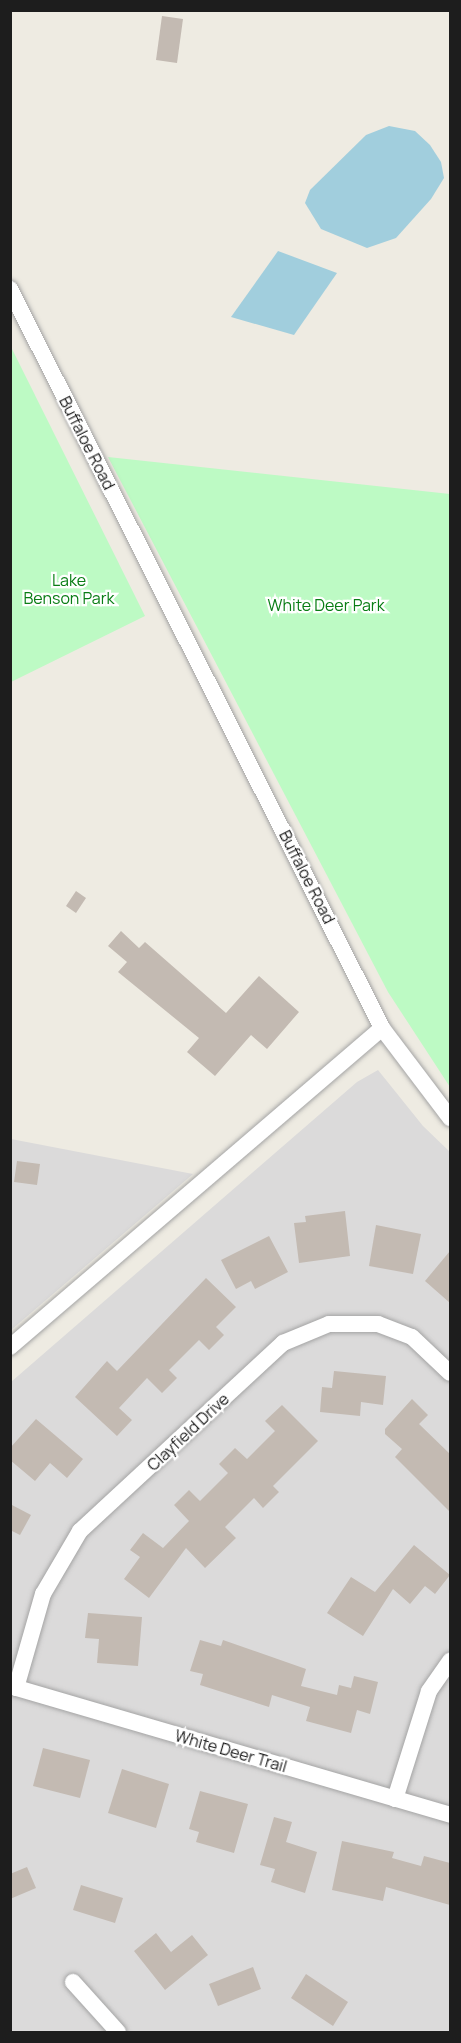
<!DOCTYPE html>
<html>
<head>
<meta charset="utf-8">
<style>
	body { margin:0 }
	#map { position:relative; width:461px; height:2043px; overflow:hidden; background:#eeebe2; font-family:Manrope,sans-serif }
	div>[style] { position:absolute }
	.residential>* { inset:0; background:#dbdada }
	.park>* { inset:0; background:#bdfac4 }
	.water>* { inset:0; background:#a1cedd }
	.building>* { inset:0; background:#c3bab2 }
	.roads { filter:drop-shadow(0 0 2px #a4a4a4) drop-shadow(0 0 2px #a4a4a4) }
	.minor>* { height:16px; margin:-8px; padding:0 8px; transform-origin:8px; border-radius:8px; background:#fff }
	span { translate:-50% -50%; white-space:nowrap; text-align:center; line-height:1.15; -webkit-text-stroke:4.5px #fff; paint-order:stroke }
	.street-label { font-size:16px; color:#1d1d1d }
	.park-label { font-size:16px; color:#097d15 }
	.frame { position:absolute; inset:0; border:12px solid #1d1d1d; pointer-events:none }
</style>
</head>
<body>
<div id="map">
	<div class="residential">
		<i style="clip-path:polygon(378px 1070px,423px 1126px,450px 1152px,450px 2032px,11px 2032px,11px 1382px,357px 1082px)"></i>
		<i style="clip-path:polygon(11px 1139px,193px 1174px,11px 1330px)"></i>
	</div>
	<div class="park">
		<i style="clip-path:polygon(11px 347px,145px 616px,11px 682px,10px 682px)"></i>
		<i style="clip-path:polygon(108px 457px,450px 494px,450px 1087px,388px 992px)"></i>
	</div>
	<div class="water">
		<i style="clip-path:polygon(389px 126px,415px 131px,430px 145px,441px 162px,444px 178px,431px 199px,396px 238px,367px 248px,321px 229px,305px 203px,310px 190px,366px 135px)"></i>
		<i style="clip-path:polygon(278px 251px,337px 273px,294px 335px,231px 317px)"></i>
	</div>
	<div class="building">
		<i style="clip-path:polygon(162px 16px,183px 19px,177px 63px,156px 60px)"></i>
		<i style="clip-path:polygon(76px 891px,86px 898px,76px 913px,66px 906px)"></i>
		<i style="clip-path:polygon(121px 931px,139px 948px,145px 942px,226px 1013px,259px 976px,299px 1012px,267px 1049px,251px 1035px,215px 1076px,187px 1052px,199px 1038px,118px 972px,127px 962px,108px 946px)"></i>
		<i style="clip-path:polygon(17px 1161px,40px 1164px,37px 1185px,14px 1182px)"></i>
		<i style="clip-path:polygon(345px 1211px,350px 1256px,299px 1263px,294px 1223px,306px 1222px,305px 1216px)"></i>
		<i style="clip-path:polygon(376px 1225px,421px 1234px,413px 1274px,369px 1266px)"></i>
		<i style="clip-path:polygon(269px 1236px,288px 1272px,255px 1289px,251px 1281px,236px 1289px,221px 1260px)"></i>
		<i style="clip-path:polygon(450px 1251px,450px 1303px,425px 1281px)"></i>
		<i style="clip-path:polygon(206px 1278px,236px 1307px,216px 1327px,224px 1335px,209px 1350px,199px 1340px,169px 1370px,177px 1378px,162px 1393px,147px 1378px,119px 1408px,132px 1420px,117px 1436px,75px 1397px,107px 1361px,117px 1371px)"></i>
		<i style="clip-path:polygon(334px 1371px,386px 1376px,383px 1405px,361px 1402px,360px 1416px,320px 1412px,322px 1387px,332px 1388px)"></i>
		<i style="clip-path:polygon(412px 1399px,428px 1415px,419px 1424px,450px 1454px,450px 1512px,395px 1457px,402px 1449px,385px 1434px,385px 1429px)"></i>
		<i style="clip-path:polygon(282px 1405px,318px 1441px,273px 1486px,279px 1492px,263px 1508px,254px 1498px,225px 1527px,236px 1538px,205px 1568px,186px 1548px,149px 1598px,124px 1579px,140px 1557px,130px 1550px,143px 1533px,163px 1548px,189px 1521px,174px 1505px,189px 1490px,200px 1501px,228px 1473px,219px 1464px,235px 1448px,247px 1459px,275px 1431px,265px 1421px)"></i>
		<i style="clip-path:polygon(36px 1419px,83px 1459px,67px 1478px,50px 1463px,35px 1481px,10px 1460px,10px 1448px)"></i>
		<i style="clip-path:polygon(10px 1504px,31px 1515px,20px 1535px,10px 1530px)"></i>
		<i style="clip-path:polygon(414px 1545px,450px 1575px,435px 1594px,425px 1586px,410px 1604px,393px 1589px,363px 1636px,327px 1613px,351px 1577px,375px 1592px)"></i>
		<i style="clip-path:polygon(88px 1613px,142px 1617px,138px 1666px,97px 1663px,99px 1639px,85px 1638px)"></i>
		<i style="clip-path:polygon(200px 1640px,221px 1646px,223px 1640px,306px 1669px,301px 1686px,337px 1695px,339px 1685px,351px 1688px,354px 1676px,378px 1682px,370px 1714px,357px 1710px,351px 1733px,306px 1721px,310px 1707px,272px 1695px,269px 1707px,200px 1685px,203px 1674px,190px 1671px)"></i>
		<i style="clip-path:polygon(43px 1748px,90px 1760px,80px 1798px,33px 1786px)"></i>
		<i style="clip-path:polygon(122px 1769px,169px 1784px,156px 1828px,108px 1813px)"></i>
		<i style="clip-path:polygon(200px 1791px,248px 1804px,234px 1853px,196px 1842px,199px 1832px,189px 1829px)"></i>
		<i style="clip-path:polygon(274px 1817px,292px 1822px,286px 1842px,317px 1852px,305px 1893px,271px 1882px,275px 1869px,260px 1865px)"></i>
		<i style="clip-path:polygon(342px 1841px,394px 1852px,392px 1858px,421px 1866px,424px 1856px,450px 1863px,450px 1905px,386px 1887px,383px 1901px,332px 1890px)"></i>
		<i style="clip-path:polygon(27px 1867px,36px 1888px,10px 1899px,10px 1874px)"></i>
		<i style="clip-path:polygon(81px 1885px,123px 1898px,115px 1923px,73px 1910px)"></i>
		<i style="clip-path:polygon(156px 1933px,171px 1952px,192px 1935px,208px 1955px,165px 1990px,134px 1951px)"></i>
		<i style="clip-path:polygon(253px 1967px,261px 1989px,218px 2006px,209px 1984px)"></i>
		<i style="clip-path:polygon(306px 1974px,348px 2002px,333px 2026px,291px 1998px)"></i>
	</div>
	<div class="roads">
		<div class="minor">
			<i style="left:10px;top:289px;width:827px;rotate:63.28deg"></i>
			<i style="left:382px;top:1028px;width:113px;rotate:52.9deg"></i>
			<i style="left:10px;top:1347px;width:490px;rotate:-40.6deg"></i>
			<i style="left:10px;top:1686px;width:459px;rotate:16.3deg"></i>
			<i style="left:16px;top:1688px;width:98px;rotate:-74deg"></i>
			<i style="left:43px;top:1594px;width:73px;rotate:-59.6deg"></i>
			<i style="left:80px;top:1531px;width:277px;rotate:-42.8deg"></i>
			<i style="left:283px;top:1343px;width:50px;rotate:-22.4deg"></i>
			<i style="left:329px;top:1324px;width:49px"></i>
			<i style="left:378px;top:1324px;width:36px;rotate:21deg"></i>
			<i style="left:412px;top:1337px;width:52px;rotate:43.5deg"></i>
			<i style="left:395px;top:1799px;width:113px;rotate:-72.5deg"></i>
			<i style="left:429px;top:1691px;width:37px;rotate:-55deg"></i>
			<i style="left:73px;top:1982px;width:67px;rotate:48deg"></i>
		</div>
	</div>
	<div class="street-label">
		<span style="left:87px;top:443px;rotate:63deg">Buffaloe Road</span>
		<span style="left:307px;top:877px;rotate:63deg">Buffaloe Road</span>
		<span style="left:188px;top:1432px;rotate:-43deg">Clayfield Drive</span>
		<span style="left:231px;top:1751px;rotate:16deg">White Deer Trail</span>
	</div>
	<div class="park-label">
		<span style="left:69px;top:589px">Lake<br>Benson Park</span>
		<span style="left:326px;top:605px">White Deer Park</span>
	</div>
	<div class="frame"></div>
</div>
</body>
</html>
